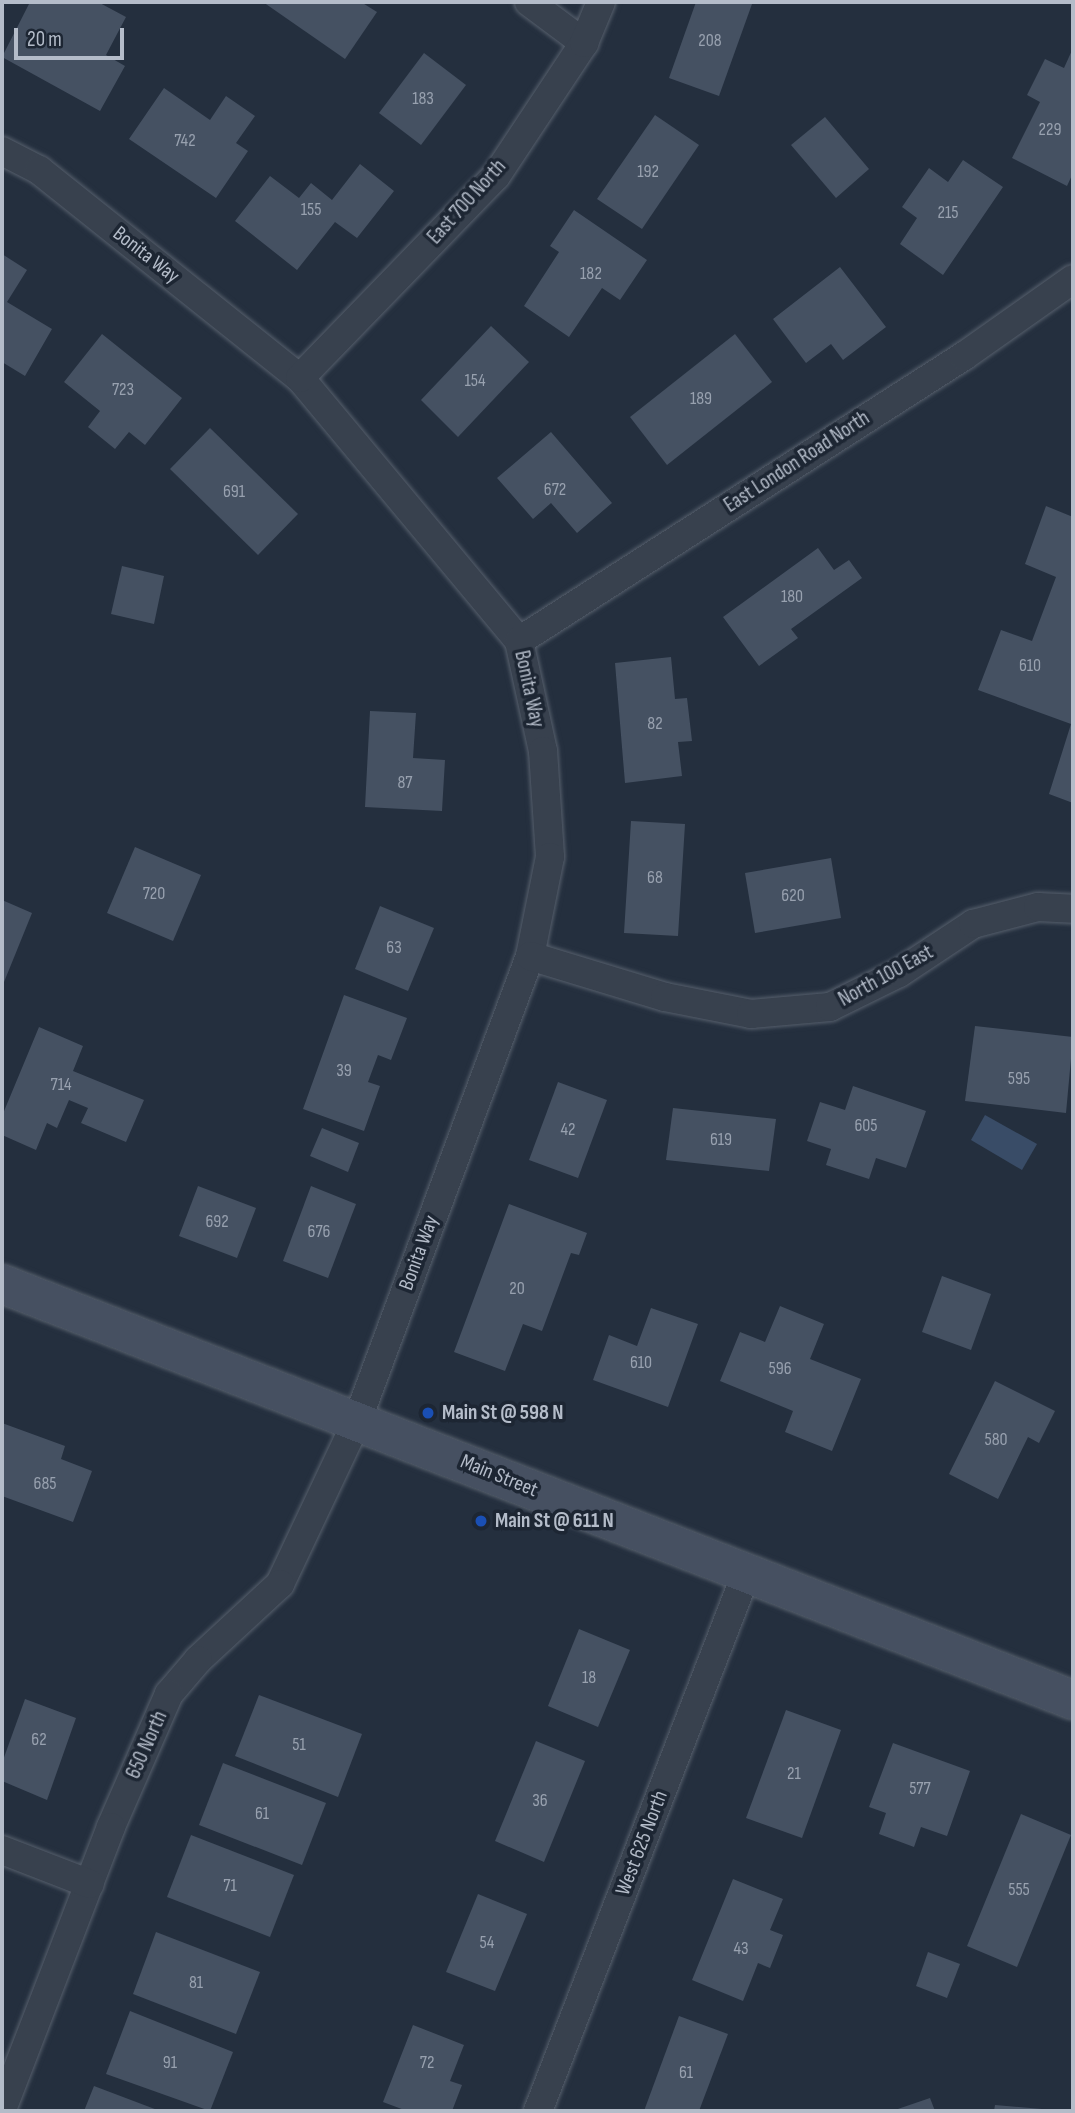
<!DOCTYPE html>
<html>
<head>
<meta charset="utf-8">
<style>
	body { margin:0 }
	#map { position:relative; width:1075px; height:2113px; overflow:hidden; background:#242f3e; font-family:"Sofia Sans Condensed",sans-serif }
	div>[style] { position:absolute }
	.water>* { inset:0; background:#394c67 }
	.building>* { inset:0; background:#455162 }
	.roads { filter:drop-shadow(0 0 2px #565f6c) drop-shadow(0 0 2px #565f6c) }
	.street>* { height:28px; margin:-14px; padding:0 14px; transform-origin:14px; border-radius:14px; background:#38414e }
	.secondary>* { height:38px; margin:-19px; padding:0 19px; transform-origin:19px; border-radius:19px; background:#465061 }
	.dots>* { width:19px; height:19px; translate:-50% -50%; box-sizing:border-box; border:4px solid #1d2633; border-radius:50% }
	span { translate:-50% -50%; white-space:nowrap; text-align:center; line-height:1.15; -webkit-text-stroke:7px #1d2633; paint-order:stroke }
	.number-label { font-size:18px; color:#98a1af }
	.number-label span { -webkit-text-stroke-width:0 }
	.street-label { font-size:21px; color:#b4bcc9 }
	.poi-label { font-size:21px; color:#b4bcc9; font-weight:700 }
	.left { translate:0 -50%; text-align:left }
	.frame { position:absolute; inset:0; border:4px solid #b4bcc9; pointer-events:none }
	.scale { position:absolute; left:14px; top:28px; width:110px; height:32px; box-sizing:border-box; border:4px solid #b4bcc9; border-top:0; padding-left:9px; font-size:21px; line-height:24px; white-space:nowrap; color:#b4bcc9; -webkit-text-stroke:5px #1d2633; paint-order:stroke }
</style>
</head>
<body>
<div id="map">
	<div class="water">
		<i style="clip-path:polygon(985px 1115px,1037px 1144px,1022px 1170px,971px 1140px)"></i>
	</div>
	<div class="building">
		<i style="clip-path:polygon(30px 2px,98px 2px,126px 17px,106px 55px,125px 66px,100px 111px,2px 57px)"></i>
		<i style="clip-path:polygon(263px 2px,361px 2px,377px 12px,345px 59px)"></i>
		<i style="clip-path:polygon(696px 2px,752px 4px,719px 96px,669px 78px)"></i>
		<i style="clip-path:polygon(1073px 48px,1073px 173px,1067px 186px,1012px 158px,1040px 102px,1027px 95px,1045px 59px,1064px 68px)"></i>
		<i style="clip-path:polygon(424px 53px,466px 85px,421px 145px,379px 113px)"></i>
		<i style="clip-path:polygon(164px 88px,210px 120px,226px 96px,255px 116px,236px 143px,248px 151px,216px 198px,129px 139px)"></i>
		<i style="clip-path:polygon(655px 115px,699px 145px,642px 229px,597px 199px)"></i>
		<i style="clip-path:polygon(825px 117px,869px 169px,836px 198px,791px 145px)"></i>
		<i style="clip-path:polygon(963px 160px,1003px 187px,943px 275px,900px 244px,917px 218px,902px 207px,929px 168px,948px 182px)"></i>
		<i style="clip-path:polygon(360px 164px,394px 191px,357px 238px,335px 222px,297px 270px,235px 221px,270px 176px,299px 198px,311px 183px,332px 200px)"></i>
		<i style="clip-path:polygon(574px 210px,647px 260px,620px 300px,602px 288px,569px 337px,524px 306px,559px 252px,550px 246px)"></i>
		<i style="clip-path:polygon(2px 254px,27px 270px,7px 302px,52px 329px,25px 376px,2px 362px)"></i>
		<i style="clip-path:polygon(840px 267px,886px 327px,843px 360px,831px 344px,806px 363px,773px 319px)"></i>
		<i style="clip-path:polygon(491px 326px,529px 362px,458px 437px,421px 400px)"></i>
		<i style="clip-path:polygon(102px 334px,182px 398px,145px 445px,129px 432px,115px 449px,88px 427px,100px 411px,64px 382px)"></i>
		<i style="clip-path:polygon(735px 334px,772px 382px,667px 465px,630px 417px)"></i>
		<i style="clip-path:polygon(210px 428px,298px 514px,258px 555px,170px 469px)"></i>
		<i style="clip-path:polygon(551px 432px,612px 503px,577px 533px,551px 503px,533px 519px,497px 478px)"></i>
		<i style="clip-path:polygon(1046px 506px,1073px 517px,1073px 803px,1049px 794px,1071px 724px,978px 690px,1001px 630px,1032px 641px,1056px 577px,1025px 564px)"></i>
		<i style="clip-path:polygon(818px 548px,834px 570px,849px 560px,862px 578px,791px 629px,798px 638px,759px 666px,723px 617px)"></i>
		<i style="clip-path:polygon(122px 566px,164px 576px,154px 624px,111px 614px)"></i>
		<i style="clip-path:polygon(671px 657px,675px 699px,687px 698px,692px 741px,678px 742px,682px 776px,625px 783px,615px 663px)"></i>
		<i style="clip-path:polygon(370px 711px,416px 713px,413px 758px,445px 760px,442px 811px,365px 807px)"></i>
		<i style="clip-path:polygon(631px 821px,685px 824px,678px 936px,624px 933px)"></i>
		<i style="clip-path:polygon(135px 847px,201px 875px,173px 941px,107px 913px)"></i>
		<i style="clip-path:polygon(831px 858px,841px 918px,755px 933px,745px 873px)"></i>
		<i style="clip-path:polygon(2px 900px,32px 913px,2px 987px)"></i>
		<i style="clip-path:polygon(380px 906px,434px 928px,408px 991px,355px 969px)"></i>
		<i style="clip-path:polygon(344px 995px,407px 1018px,391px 1060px,378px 1055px,368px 1082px,380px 1086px,364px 1131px,303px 1109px)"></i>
		<i style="clip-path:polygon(975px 1026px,1073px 1037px,1066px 1113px,965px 1101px)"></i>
		<i style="clip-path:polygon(39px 1027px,83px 1046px,73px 1071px,144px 1100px,126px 1142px,81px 1123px,88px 1108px,69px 1100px,57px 1128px,47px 1123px,36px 1150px,2px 1135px,2px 1116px)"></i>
		<i style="clip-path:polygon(558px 1082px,607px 1100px,578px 1178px,529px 1160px)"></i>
		<i style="clip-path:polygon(853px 1086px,926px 1111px,906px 1168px,876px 1158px,869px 1179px,826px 1165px,831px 1149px,807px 1141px,820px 1102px,845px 1110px)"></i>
		<i style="clip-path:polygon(673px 1108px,776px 1119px,769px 1171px,666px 1160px)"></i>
		<i style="clip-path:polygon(322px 1128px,359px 1143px,348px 1172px,310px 1156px)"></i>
		<i style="clip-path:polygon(198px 1186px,256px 1208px,237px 1258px,179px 1236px)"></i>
		<i style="clip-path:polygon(311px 1186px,356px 1204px,328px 1278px,283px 1261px)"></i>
		<i style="clip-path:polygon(509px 1204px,587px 1233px,579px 1255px,571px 1253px,542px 1331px,523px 1324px,505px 1371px,454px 1352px)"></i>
		<i style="clip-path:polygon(942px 1276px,991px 1294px,971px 1350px,922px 1332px)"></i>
		<i style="clip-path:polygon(780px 1306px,824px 1324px,810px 1359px,861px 1379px,832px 1451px,785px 1432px,793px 1411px,720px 1381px,740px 1332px,765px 1342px)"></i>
		<i style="clip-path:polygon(651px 1308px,698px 1324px,668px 1407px,593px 1380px,609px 1335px,637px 1346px)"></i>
		<i style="clip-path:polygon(995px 1381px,1055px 1411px,1039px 1443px,1028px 1437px,998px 1499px,949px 1474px)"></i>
		<i style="clip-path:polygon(2px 1423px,65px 1446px,61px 1459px,92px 1471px,73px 1522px,2px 1496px)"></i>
		<i style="clip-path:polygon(579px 1629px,630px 1650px,598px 1727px,548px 1706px)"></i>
		<i style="clip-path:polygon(259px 1695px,362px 1734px,338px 1797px,235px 1756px)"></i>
		<i style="clip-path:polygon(25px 1699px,76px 1718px,47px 1800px,2px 1781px,2px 1763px)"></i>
		<i style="clip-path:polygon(786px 1710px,841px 1730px,802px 1838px,746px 1818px)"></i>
		<i style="clip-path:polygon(536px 1741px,585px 1761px,544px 1862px,495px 1841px)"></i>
		<i style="clip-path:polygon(893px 1743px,970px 1771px,947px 1836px,921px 1827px,914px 1847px,879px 1834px,886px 1813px,869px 1807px)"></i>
		<i style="clip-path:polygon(223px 1763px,326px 1803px,302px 1865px,199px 1825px)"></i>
		<i style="clip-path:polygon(1021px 1814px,1071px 1835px,1017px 1967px,967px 1946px)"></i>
		<i style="clip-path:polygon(191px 1835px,294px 1875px,270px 1937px,167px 1897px)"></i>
		<i style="clip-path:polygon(733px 1879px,783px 1899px,770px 1930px,783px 1935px,770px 1968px,758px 1963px,743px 2001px,692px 1980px)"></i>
		<i style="clip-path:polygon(478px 1894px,527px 1914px,495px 1991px,446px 1972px)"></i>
		<i style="clip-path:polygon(156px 1932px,260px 1972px,236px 2034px,133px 1994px)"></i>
		<i style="clip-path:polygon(928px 1952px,960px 1964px,947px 1998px,916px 1986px)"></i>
		<i style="clip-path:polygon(130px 2011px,233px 2052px,210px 2111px,106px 2074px)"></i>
		<i style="clip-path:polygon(679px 2016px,728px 2034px,699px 2111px,644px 2111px)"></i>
		<i style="clip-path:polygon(413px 2025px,464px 2045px,450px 2081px,462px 2085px,452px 2111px,407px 2111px,383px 2102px)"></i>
		<i style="clip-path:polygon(94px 2086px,160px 2111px,84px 2111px)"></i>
		<i style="clip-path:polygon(930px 2098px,935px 2111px,892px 2111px)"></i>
		<i style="clip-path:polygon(995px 2105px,1042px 2109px,1041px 2111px,994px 2111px)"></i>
	</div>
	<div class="roads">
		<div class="street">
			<i style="left:529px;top:2px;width:69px;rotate:36.7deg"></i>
			<i style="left:2px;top:151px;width:42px;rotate:27.2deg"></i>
			<i style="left:39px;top:170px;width:334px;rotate:38.6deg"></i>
			<i style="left:300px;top:378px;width:342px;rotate:50.2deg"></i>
			<i style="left:519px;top:641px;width:113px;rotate:77.7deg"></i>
			<i style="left:543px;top:751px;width:106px;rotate:86.2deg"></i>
			<i style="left:550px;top:857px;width:101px;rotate:101.4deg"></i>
			<i style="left:530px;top:956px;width:496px;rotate:110.4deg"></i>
			<i style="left:357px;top:1421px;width:180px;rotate:115.3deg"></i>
			<i style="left:280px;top:1584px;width:112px;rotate:137.2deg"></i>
			<i style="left:198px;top:1660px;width:45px;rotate:130.5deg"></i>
			<i style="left:169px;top:1694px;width:145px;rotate:113.6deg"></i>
			<i style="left:111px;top:1827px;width:302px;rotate:111.1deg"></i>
			<i style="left:300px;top:378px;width:281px;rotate:-45.9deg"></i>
			<i style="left:496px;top:176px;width:159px;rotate:-56.5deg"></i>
			<i style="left:584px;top:43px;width:44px;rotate:-67.5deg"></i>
			<i style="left:519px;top:641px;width:528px;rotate:-32.64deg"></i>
			<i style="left:964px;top:356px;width:133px;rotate:-35.2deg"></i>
			<i style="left:530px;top:956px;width:141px;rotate:16.9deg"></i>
			<i style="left:665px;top:997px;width:88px;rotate:11.2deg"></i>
			<i style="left:751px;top:1014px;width:79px;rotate:-5.1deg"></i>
			<i style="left:830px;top:1007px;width:77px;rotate:-26.2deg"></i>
			<i style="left:899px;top:973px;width:89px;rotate:-33.5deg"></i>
			<i style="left:973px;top:924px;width:67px;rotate:-14.7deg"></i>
			<i style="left:1038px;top:907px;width:35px;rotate:3deg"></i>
			<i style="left:2px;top:1850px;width:94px;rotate:21.1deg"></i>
			<i style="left:538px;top:2111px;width:576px;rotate:-68.83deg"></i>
		</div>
		<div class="secondary">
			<i style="left:2px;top:1284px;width:1149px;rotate:21.23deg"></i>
		</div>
	</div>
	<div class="dots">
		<i style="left:428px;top:1413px;background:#1a4fb4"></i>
		<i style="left:481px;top:1521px;background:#1a4fb4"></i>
	</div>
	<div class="number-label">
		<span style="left:710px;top:41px">208</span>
		<span style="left:423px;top:99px">183</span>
		<span style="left:1050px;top:130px">229</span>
		<span style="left:185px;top:141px">742</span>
		<span style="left:648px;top:172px">192</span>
		<span style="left:311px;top:210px">155</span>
		<span style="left:948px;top:213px">215</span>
		<span style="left:591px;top:274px">182</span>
		<span style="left:475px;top:381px">154</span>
		<span style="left:123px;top:390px">723</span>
		<span style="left:701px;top:399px">189</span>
		<span style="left:555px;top:490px">672</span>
		<span style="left:234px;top:492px">691</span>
		<span style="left:792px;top:597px">180</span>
		<span style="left:1030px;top:666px">610</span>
		<span style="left:655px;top:724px">82</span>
		<span style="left:405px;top:783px">87</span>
		<span style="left:655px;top:878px">68</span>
		<span style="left:154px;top:894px">720</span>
		<span style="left:793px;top:896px">620</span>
		<span style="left:394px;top:948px">63</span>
		<span style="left:344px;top:1071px">39</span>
		<span style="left:1019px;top:1079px">595</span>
		<span style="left:61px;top:1085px">714</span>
		<span style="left:866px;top:1126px">605</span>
		<span style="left:568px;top:1130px">42</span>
		<span style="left:721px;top:1140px">619</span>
		<span style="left:217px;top:1222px">692</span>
		<span style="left:319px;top:1232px">676</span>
		<span style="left:517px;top:1289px">20</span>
		<span style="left:641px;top:1363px">610</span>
		<span style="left:780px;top:1369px">596</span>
		<span style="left:996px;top:1440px">580</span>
		<span style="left:45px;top:1484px">685</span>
		<span style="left:589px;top:1678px">18</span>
		<span style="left:39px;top:1740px">62</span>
		<span style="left:299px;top:1745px">51</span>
		<span style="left:794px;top:1774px">21</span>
		<span style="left:920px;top:1789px">577</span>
		<span style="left:540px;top:1801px">36</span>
		<span style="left:262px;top:1814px">61</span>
		<span style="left:230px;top:1886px">71</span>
		<span style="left:1019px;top:1890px">555</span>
		<span style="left:487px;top:1943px">54</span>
		<span style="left:741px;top:1949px">43</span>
		<span style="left:196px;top:1983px">81</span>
		<span style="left:170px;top:2063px">91</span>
		<span style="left:427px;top:2063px">72</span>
		<span style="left:686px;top:2073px">61</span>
	</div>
	<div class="street-label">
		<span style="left:467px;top:202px;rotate:-48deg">East 700 North</span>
		<span style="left:146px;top:255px;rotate:38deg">Bonita Way</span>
		<span style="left:797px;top:462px;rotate:-33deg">East London Road North</span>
		<span style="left:529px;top:689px;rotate:78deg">Bonita Way</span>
		<span style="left:886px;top:976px;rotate:-29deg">North 100 East</span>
		<span style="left:419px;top:1253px;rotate:-70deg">Bonita Way</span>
		<span style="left:499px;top:1476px;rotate:22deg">Main Street</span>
		<span style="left:147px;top:1745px;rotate:-66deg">650 North</span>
		<span style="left:642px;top:1843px;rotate:-69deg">West 625 North</span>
	</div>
	<div class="poi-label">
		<span class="left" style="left:442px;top:1413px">Main St @ 598 N</span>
		<span class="left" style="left:495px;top:1521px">Main St @ 611 N</span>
	</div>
	<div class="frame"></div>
	<div class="scale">20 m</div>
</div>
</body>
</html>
